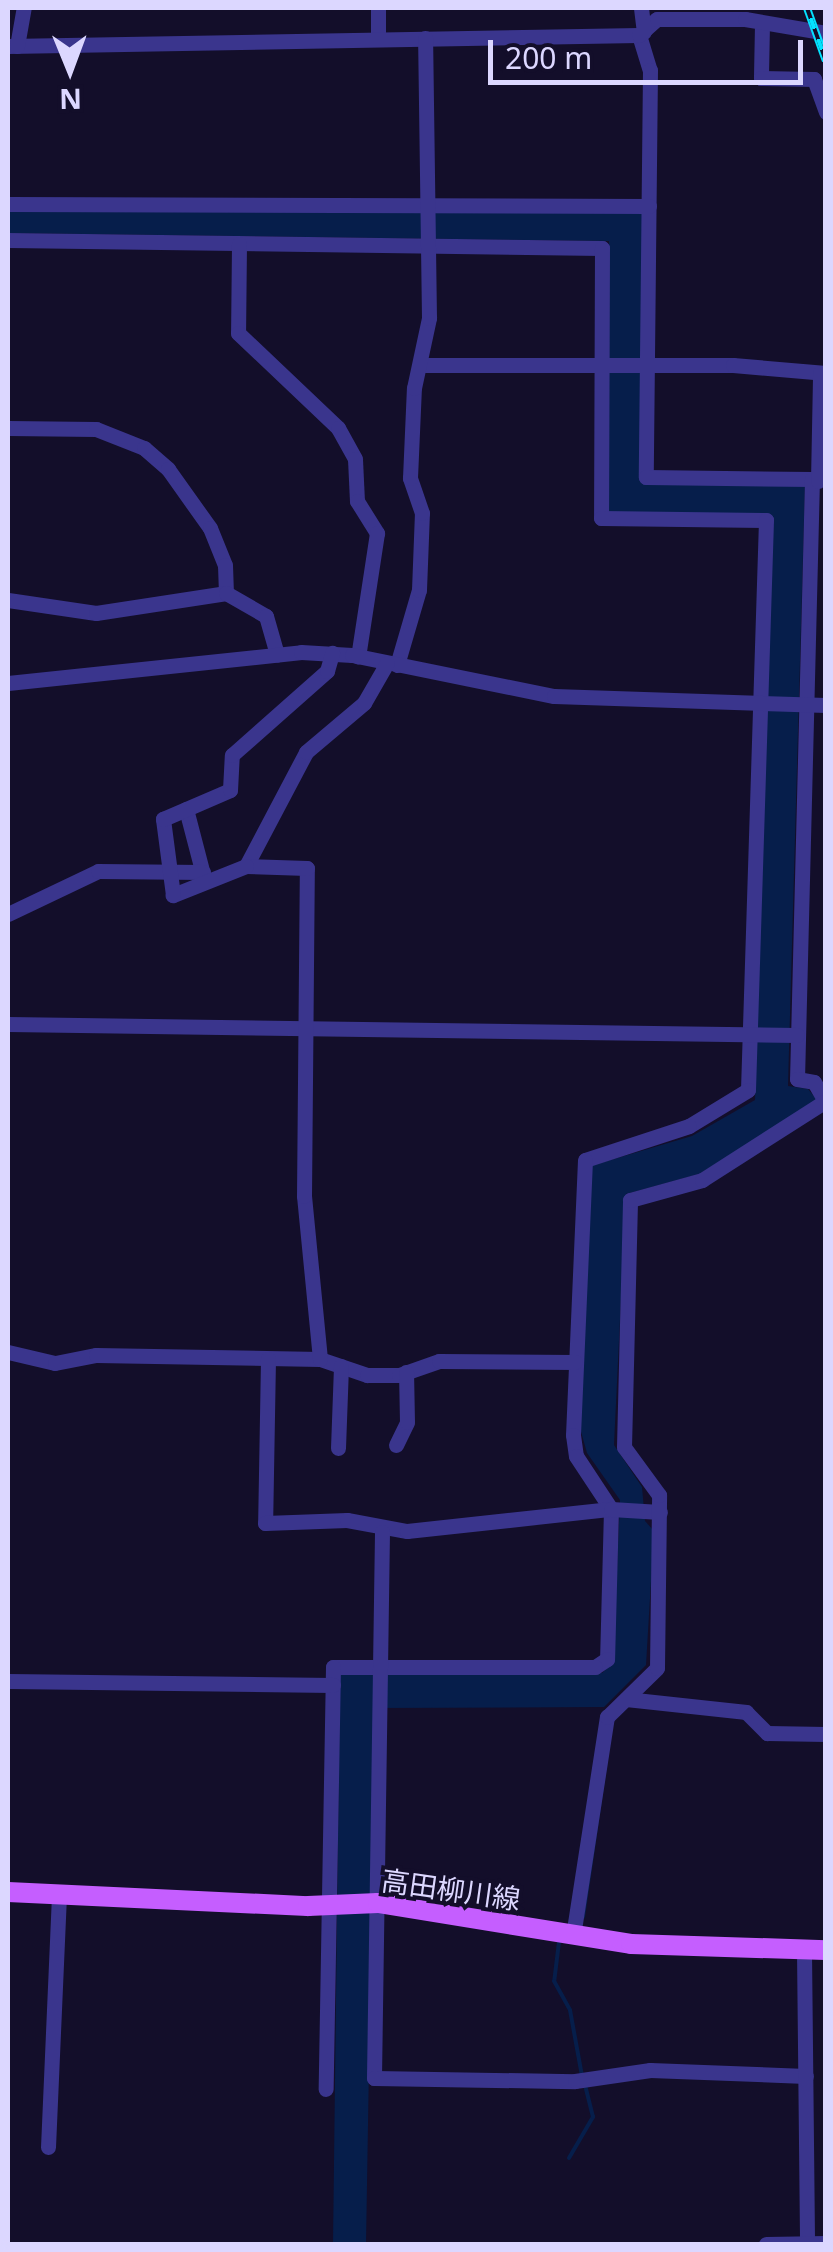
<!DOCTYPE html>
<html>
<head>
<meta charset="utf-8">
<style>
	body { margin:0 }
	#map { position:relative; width:833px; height:2252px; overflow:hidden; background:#130e2a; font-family:"Noto Sans","Noto Sans JP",sans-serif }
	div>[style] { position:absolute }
	.water>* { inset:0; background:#061e4b }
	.stream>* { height:4px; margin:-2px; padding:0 2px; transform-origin:2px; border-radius:2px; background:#061e4b }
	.minor>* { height:15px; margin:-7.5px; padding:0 7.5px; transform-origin:7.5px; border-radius:7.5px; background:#3a358d }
	.major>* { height:20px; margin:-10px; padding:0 10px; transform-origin:10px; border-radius:10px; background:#c55eff }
	.rail>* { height:8px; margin-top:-4px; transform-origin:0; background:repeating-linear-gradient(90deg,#130e2a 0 11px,#03e2ff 0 22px); box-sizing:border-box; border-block:2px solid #03e2ff }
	span { translate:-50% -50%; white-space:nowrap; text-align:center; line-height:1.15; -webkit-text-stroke:8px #130e2a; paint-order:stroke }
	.street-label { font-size:28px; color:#dcd7ff }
	.frame { position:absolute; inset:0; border:10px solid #dcd7ff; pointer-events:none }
	.north { position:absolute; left:20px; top:20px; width:100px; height:100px; -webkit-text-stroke:8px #130e2a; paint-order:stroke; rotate:179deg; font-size:28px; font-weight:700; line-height:40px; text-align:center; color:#dcd7ff }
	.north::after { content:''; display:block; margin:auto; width:35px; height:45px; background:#dcd7ff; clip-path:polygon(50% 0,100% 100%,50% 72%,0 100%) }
	.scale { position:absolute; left:488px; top:40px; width:315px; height:45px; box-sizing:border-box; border:5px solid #dcd7ff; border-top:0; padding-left:12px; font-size:30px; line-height:35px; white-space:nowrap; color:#dcd7ff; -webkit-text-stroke:8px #130e2a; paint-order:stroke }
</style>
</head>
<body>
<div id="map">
	<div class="water">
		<i style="clip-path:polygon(8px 210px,644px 211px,640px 479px,805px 483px,788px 1086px,808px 1089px,818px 1101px,699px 1174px,626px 1194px,614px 1445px,642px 1487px,645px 1521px,654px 1531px,646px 1665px,604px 1707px,375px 1708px,366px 2244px,333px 2244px,340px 1674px,602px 1673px,613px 1663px,620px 1500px,587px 1453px,580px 1428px,590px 1166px,692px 1136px,755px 1100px,770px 516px,608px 513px,609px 241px,8px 233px)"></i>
	</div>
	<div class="stream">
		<i style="left:583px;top:1917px;width:200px;rotate:-81.7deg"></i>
		<i style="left:559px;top:1942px;width:39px;rotate:97deg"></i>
		<i style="left:554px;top:1981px;width:33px;rotate:61deg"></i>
		<i style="left:570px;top:2010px;width:67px;rotate:79.7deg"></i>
		<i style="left:569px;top:2158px;width:48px;rotate:-59.7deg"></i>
		<i style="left:593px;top:2117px;width:33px;rotate:-104deg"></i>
	</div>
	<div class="minor">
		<i style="left:378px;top:8px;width:30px;rotate:90deg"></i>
		<i style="left:641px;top:8px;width:24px;rotate:83deg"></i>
		<i style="left:762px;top:24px;width:54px;rotate:91.1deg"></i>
		<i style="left:761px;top:78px;width:53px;rotate:1.1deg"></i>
		<i style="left:814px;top:79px;width:35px;rotate:70deg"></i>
		<i style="left:639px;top:35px;width:37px;rotate:73deg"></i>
		<i style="left:650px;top:70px;width:407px;rotate:90.6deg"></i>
		<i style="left:646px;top:477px;width:166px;rotate:0.7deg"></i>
		<i style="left:812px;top:479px;width:600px;rotate:91.43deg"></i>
		<i style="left:797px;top:1079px;width:17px;rotate:10deg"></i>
		<i style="left:814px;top:1082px;width:24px;rotate:60deg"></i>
		<i style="left:8px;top:46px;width:631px;rotate:-1deg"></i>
		<i style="left:639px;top:35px;width:24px;rotate:-42deg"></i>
		<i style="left:657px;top:19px;width:88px"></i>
		<i style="left:745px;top:19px;width:82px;rotate:9.8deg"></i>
		<i style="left:17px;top:46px;width:39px;rotate:-80deg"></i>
		<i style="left:8px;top:204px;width:641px;rotate:0.18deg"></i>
		<i style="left:8px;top:240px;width:594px;rotate:0.77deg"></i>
		<i style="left:602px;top:248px;width:270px;rotate:90.2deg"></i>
		<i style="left:601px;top:518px;width:165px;rotate:0.7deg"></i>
		<i style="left:766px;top:520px;width:570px;rotate:91.81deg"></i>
		<i style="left:748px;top:1090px;width:69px;rotate:148.6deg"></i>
		<i style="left:689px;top:1126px;width:109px;rotate:161.9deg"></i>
		<i style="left:585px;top:1160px;width:275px;rotate:92.5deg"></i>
		<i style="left:573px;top:1435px;width:21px;rotate:82deg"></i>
		<i style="left:576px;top:1456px;width:64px;rotate:56.6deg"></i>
		<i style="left:611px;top:1509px;width:150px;rotate:91.5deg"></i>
		<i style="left:607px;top:1659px;width:14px;rotate:146deg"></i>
		<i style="left:595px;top:1667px;width:262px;rotate:180deg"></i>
		<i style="left:333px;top:1667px;width:422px;rotate:91deg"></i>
		<i style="left:239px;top:244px;width:89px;rotate:90.6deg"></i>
		<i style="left:238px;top:333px;width:138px;rotate:43.5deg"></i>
		<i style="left:338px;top:428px;width:35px;rotate:61deg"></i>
		<i style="left:355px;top:459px;width:42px;rotate:87.3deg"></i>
		<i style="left:357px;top:501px;width:38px;rotate:58deg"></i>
		<i style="left:377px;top:533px;width:125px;rotate:98.7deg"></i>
		<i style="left:420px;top:365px;width:313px"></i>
		<i style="left:733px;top:365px;width:93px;rotate:4.9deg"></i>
		<i style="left:8px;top:428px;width:88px;rotate:0.7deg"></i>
		<i style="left:96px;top:429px;width:52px;rotate:21.6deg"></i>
		<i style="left:144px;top:448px;width:32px;rotate:41deg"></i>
		<i style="left:168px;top:469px;width:72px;rotate:54.6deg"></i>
		<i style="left:210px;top:528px;width:40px;rotate:68deg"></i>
		<i style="left:225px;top:565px;width:28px;rotate:88deg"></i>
		<i style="left:818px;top:481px;width:108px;rotate:-88.9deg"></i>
		<i style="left:8px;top:600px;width:89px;rotate:8.4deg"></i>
		<i style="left:96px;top:613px;width:132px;rotate:-8.7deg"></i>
		<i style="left:226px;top:593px;width:46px;rotate:29.9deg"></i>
		<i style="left:266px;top:616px;width:40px;rotate:74deg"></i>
		<i style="left:397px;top:665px;width:78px;rotate:-73.7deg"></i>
		<i style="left:419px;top:590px;width:77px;rotate:-87.8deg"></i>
		<i style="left:422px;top:513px;width:37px;rotate:-109deg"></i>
		<i style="left:410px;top:478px;width:90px;rotate:-87.5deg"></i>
		<i style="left:414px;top:388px;width:72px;rotate:-77.9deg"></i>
		<i style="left:429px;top:318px;width:280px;rotate:-90.8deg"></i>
		<i style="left:8px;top:683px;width:295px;rotate:-6deg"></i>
		<i style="left:301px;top:652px;width:51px;rotate:3.4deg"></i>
		<i style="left:352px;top:655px;width:206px;rotate:11.5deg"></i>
		<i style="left:554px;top:696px;width:272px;rotate:1.9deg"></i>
		<i style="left:186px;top:809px;width:71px;rotate:75.4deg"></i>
		<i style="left:246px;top:866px;width:129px;rotate:-62.2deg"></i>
		<i style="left:306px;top:752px;width:76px;rotate:-40.2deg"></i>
		<i style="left:364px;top:703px;width:46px;rotate:-60.1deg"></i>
		<i style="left:8px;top:914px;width:100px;rotate:-25.5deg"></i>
		<i style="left:98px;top:871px;width:105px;rotate:0.5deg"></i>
		<i style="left:8px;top:1024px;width:789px;rotate:0.8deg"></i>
		<i style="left:8px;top:1352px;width:48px;rotate:13.2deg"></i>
		<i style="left:55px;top:1363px;width:42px;rotate:-11deg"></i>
		<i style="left:96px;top:1355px;width:224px;rotate:1deg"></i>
		<i style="left:320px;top:1359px;width:50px;rotate:18.8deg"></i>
		<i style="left:367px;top:1375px;width:32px"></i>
		<i style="left:399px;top:1375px;width:42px;rotate:-19.3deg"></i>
		<i style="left:439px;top:1361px;width:136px;rotate:0.4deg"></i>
		<i style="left:268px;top:1359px;width:164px;rotate:91deg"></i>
		<i style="left:265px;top:1523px;width:82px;rotate:-2.1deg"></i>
		<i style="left:347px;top:1520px;width:61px;rotate:10.4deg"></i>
		<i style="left:407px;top:1531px;width:205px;rotate:-6.2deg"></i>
		<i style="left:611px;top:1509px;width:49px;rotate:3.5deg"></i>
		<i style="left:320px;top:1359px;width:164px;rotate:-95.6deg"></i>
		<i style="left:304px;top:1196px;width:328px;rotate:-89.5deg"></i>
		<i style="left:307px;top:868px;width:61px;rotate:-178.1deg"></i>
		<i style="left:246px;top:866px;width:79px;rotate:158.3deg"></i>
		<i style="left:173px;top:895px;width:77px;rotate:-97.5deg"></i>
		<i style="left:163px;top:819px;width:73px;rotate:-23.4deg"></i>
		<i style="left:230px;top:790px;width:35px;rotate:-87deg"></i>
		<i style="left:232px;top:755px;width:127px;rotate:-41.5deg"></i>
		<i style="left:327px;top:671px;width:19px;rotate:-74deg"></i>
		<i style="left:396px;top:1445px;width:25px;rotate:-64deg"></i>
		<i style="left:407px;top:1422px;width:50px;rotate:-91.1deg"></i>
		<i style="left:338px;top:1448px;width:82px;rotate:-87.9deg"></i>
		<i style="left:382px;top:1532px;width:546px;rotate:90.84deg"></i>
		<i style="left:374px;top:2078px;width:201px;rotate:0.9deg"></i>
		<i style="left:575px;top:2081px;width:76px;rotate:-8.3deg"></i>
		<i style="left:650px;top:2070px;width:156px;rotate:2.2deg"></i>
		<i style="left:8px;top:1681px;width:325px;rotate:0.7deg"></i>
		<i style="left:626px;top:1699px;width:121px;rotate:6.2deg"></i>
		<i style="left:746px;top:1712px;width:30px;rotate:45deg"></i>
		<i style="left:767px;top:1733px;width:59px;rotate:1deg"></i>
		<i style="left:573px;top:1936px;width:222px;rotate:-81.2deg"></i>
		<i style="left:607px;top:1717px;width:70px;rotate:-44.4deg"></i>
		<i style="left:657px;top:1668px;width:173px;rotate:-89.3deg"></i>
		<i style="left:659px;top:1495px;width:59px;rotate:-126.1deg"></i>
		<i style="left:624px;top:1447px;width:247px;rotate:-88.6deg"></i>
		<i style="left:630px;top:1200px;width:75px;rotate:-15.5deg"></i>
		<i style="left:702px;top:1180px;width:145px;rotate:-32.6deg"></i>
		<i style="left:804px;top:1951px;width:293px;rotate:89.4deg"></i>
		<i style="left:48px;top:2147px;width:252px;rotate:-87.5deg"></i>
		<i style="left:766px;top:2244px;width:60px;rotate:-1deg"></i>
	</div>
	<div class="major">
		<i style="left:8px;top:1892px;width:300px;rotate:2.7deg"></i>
		<i style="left:308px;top:1906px;width:70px;rotate:-2.5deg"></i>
		<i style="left:378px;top:1903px;width:256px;rotate:9.2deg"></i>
		<i style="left:631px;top:1944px;width:195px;rotate:1.8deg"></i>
	</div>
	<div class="rail">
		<i style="left:807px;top:8px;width:56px;rotate:70.3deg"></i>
	</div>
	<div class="street-label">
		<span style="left:451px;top:1889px;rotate:8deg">高田柳川線</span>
	</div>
	<div class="frame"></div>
	<div class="north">N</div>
	<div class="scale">200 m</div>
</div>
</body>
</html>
